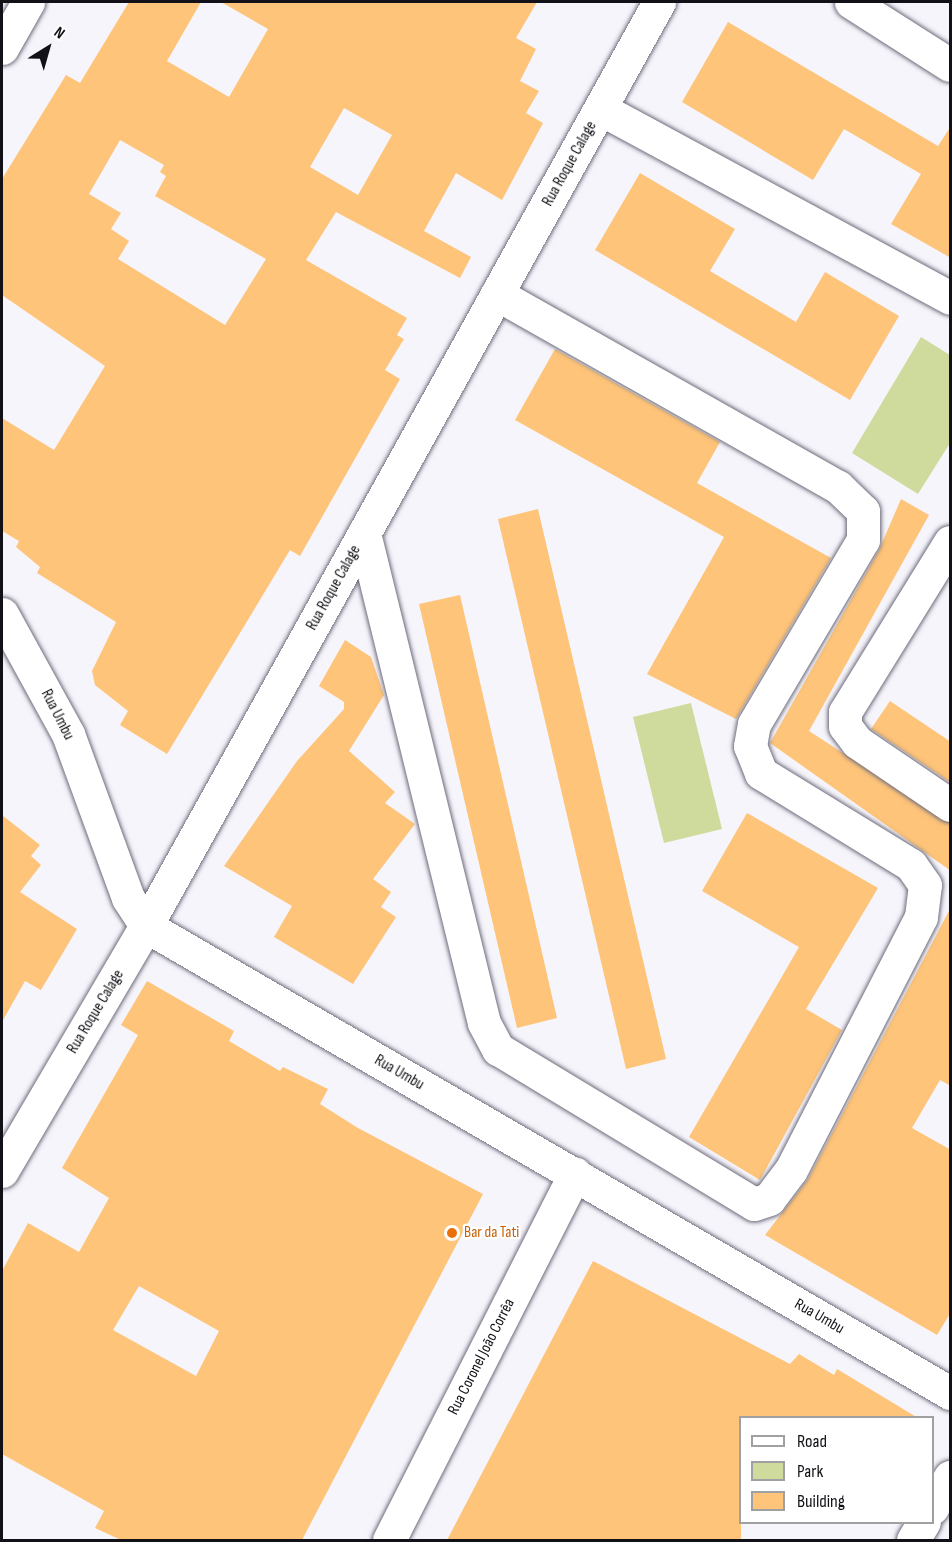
<!DOCTYPE html>
<html>
<head>
<meta charset="utf-8">
<style>
	body { margin:0 }
	#map { position:relative; width:952px; height:1542px; overflow:hidden; background:#f6f5fc; font-family:"Sofia Sans Condensed",sans-serif }
	div>[style] { position:absolute }
	.green>* { inset:0; background:#cfdb9c }
	.building>* { inset:0; background:#fec47a }
	.roads { filter:drop-shadow(0 0 2px #6e6c7b) drop-shadow(0 0 2px #6e6c7b) }
	.minor>* { height:33px; margin:-16.5px; padding:0 16.5px; transform-origin:16.5px; border-radius:16.5px; background:#fff }
	.secondary>* { height:33px; margin:-16.5px; padding:0 16.5px; transform-origin:16.5px; border-radius:16.5px; background:#fff }
	.dots>* { width:16px; height:16px; translate:-50% -50%; box-sizing:border-box; border:3px solid #fff; border-radius:50% }
	span { translate:-50% -50%; white-space:nowrap; text-align:center; line-height:1.15; -webkit-text-stroke:4.5px #fff; paint-order:stroke }
	.street-label { font-size:16px; color:#121117 }
	.food-label { font-size:16px; color:#c56008 }
	.left { translate:0 -50%; text-align:left }
	.frame { position:absolute; inset:0; border:3px solid #121117; pointer-events:none }
	.legend { position:absolute; left:739px; top:1416px; width:195px; height:108px; box-sizing:border-box; background:#fff; border:2px solid #a0a0a2; margin:0; padding:8px 10px; list-style:none; font-size:18px; color:#121117 }
	.legend li { display:flex; align-items:center; gap:12px; height:30px }
	.legend b { width:30px; border:2px solid #a0a0a2 }
	.north { position:absolute; left:18px; top:18px; width:60px; height:60px; -webkit-text-stroke:4px #fff; paint-order:stroke; rotate:37deg; font-size:16px; font-weight:700; line-height:24px; text-align:center; color:#121117 }
	.north::after { content:''; display:block; margin:auto; width:21px; height:27px; background:#121117; clip-path:polygon(50% 0,100% 100%,50% 72%,0 100%) }
</style>
</head>
<body>
<div id="map">
	<div class="green">
		<i style="clip-path:polygon(921px 337px,950px 355px,950px 443px,918px 494px,852px 453px)"></i>
		<i style="clip-path:polygon(691px 703px,722px 829px,664px 843px,633px 717px)"></i>
	</div>
	<div class="building">
		<i style="clip-path:polygon(evenodd,129px 2px,201px 2px,167px 61px,229px 97px,268px 29px,221px 2px,537px 2px,516px 38px,536px 49px,520px 81px,539px 91px,526px 113px,543px 123px,502px 200px,456px 173px,424px 231px,471px 257px,460px 278px,336px 212px,306px 260px,407px 318px,397px 335px,404px 339px,385px 370px,400px 379px,300px 556px,290px 550px,167px 754px,120px 725px,128px 711px,95px 685px,92px 671px,116px 622px,37px 573px,40px 567px,16px 547px,19px 541px,2px 531px,2px 418px,54px 450px,105px 366px,2px 295px,2px 179px,66px 75px,80px 83px,129px 2px,344px 108px,392px 135px,358px 195px,310px 167px,344px 108px,129px 2px,120px 140px,164px 165px,160px 172px,166px 176px,155px 196px,266px 259px,225px 325px,118px 259px,129px 241px,111px 229px,121px 213px,89px 194px,120px 140px)"></i>
		<i style="clip-path:polygon(728px 22px,938px 146px,951px 126px,951px 258px,891px 224px,921px 174px,844px 129px,813px 180px,682px 102px)"></i>
		<i style="clip-path:polygon(640px 173px,735px 229px,710px 271px,796px 322px,825px 272px,899px 316px,850px 400px,595px 250px)"></i>
		<i style="clip-path:polygon(555px 349px,720px 442px,697px 483px,831px 558px,736px 719px,647px 674px,724px 537px,515px 420px)"></i>
		<i style="clip-path:polygon(901px 499px,929px 515px,809px 731px,951px 823px,951px 871px,770px 743px,879px 550px)"></i>
		<i style="clip-path:polygon(538px 509px,666px 1059px,626px 1069px,498px 519px)"></i>
		<i style="clip-path:polygon(460px 595px,557px 1018px,517px 1028px,419px 604px)"></i>
		<i style="clip-path:polygon(345px 640px,371px 657px,384px 695px,349px 751px,395px 792px,385px 803px,415px 824px,373px 879px,391px 892px,381px 907px,396px 917px,353px 984px,274px 937px,292px 906px,224px 866px,297px 761px,344px 709px,344px 702px,319px 686px)"></i>
		<i style="clip-path:polygon(890px 701px,951px 742px,951px 783px,871px 729px)"></i>
		<i style="clip-path:polygon(747px 813px,878px 888px,806px 1009px,842px 1030px,760px 1180px,689px 1137px,799px 947px,702px 891px)"></i>
		<i style="clip-path:polygon(2px 815px,40px 845px,31px 856px,41px 865px,20px 892px,77px 929px,41px 990px,25px 981px,2px 1022px)"></i>
		<i style="clip-path:polygon(951px 907px,951px 1086px,940px 1080px,912px 1128px,951px 1150px,951px 1312px,937px 1335px,765px 1235px,808px 1179px)"></i>
		<i style="clip-path:polygon(evenodd,147px 981px,234px 1031px,229px 1041px,280px 1071px,283px 1067px,328px 1089px,320px 1104px,358px 1128px,483px 1194px,302px 1540px,121px 1540px,95px 1528px,104px 1511px,2px 1454px,2px 1271px,28px 1223px,79px 1252px,109px 1198px,62px 1168px,138px 1035px,121px 1025px,147px 981px,139px 1286px,219px 1331px,196px 1376px,113px 1330px,139px 1286px)"></i>
		<i style="clip-path:polygon(593px 1261px,790px 1364px,799px 1354px,834px 1375px,837px 1369px,918px 1418px,741px 1418px,741px 1540px,447px 1540px)"></i>
	</div>
	<div class="roads">
		<div class="minor">
			<i style="left:601px;top:109px;width:397px;rotate:28.4deg"></i>
			<i style="left:364px;top:533px;width:504px;rotate:76.24deg"></i>
			<i style="left:484px;top:1023px;width:30px;rotate:62deg"></i>
			<i style="left:498px;top:1049px;width:299px;rotate:31.2deg"></i>
			<i style="left:754px;top:1204px;width:16px;rotate:-18deg"></i>
			<i style="left:769px;top:1199px;width:36px;rotate:-53deg"></i>
			<i style="left:791px;top:1170px;width:284px;rotate:-62.8deg"></i>
			<i style="left:921px;top:917px;width:32px;rotate:-83deg"></i>
			<i style="left:925px;top:885px;width:24px;rotate:-125deg"></i>
			<i style="left:911px;top:865px;width:176px;rotate:-148.5deg"></i>
			<i style="left:761px;top:773px;width:29px;rotate:-112deg"></i>
			<i style="left:750px;top:746px;width:22px;rotate:-80deg"></i>
			<i style="left:754px;top:724px;width:214px;rotate:-59.4deg"></i>
			<i style="left:863px;top:540px;width:29px;rotate:-90deg"></i>
			<i style="left:863px;top:511px;width:35px;rotate:-136deg"></i>
			<i style="left:838px;top:487px;width:392px;rotate:-150.5deg"></i>
			<i style="left:950px;top:542px;width:200px;rotate:121.7deg"></i>
			<i style="left:845px;top:712px;width:14px;rotate:90deg"></i>
			<i style="left:845px;top:726px;width:20px;rotate:53deg"></i>
			<i style="left:857px;top:742px;width:112px;rotate:34.1deg"></i>
			<i style="left:2px;top:614px;width:137px;rotate:61.2deg"></i>
			<i style="left:68px;top:734px;width:175px;rotate:69.9deg"></i>
			<i style="left:128px;top:898px;width:33px;rotate:57deg"></i>
			<i style="left:146px;top:926px;width:930px;rotate:30.15deg"></i>
			<i style="left:2px;top:1171px;width:284px;rotate:-59.6deg"></i>
			<i style="left:146px;top:926px;width:1057px;rotate:-60.96deg"></i>
			<i style="left:389px;top:1540px;width:411px;rotate:-63.1deg"></i>
		</div>
		<div class="secondary">
			<i style="left:851px;top:2px;width:117px;rotate:32.5deg"></i>
			<i style="left:2px;top:48px;width:53px;rotate:-60.5deg"></i>
			<i style="left:932px;top:1508px;width:36px;rotate:-60deg"></i>
			<i style="left:913px;top:1540px;width:21px;rotate:-59deg"></i>
		</div>
	</div>
	<div class="dots">
		<i style="left:452px;top:1233px;background:#e8710a"></i>
	</div>
	<div class="street-label">
		<span style="left:570px;top:164px;rotate:-61deg">Rua Roque Calage</span>
		<span style="left:334px;top:588px;rotate:-61deg">Rua Roque Calage</span>
		<span style="left:57px;top:715px;rotate:63deg">Rua Umbu</span>
		<span style="left:96px;top:1012px;rotate:-59deg">Rua Roque Calage</span>
		<span style="left:399px;top:1073px;rotate:30deg">Rua Umbu</span>
		<span style="left:819px;top:1317px;rotate:30deg">Rua Umbu</span>
		<span style="left:482px;top:1357px;rotate:-63deg">Rua Coronel João Corrêa</span>
	</div>
	<div class="food-label">
		<span class="left" style="left:464px;top:1233px">Bar da Tati</span>
	</div>
	<div class="frame"></div>
	<ul class="legend">
	<li><b style="height:8px;background:#fff"></b>Road</li>
	<li><b style="height:16px;background:#cfdb9c"></b>Park</li>
	<li><b style="height:16px;background:#fec47a"></b>Building</li>
	</ul>
	<div class="north">N</div>
</div>
</body>
</html>
